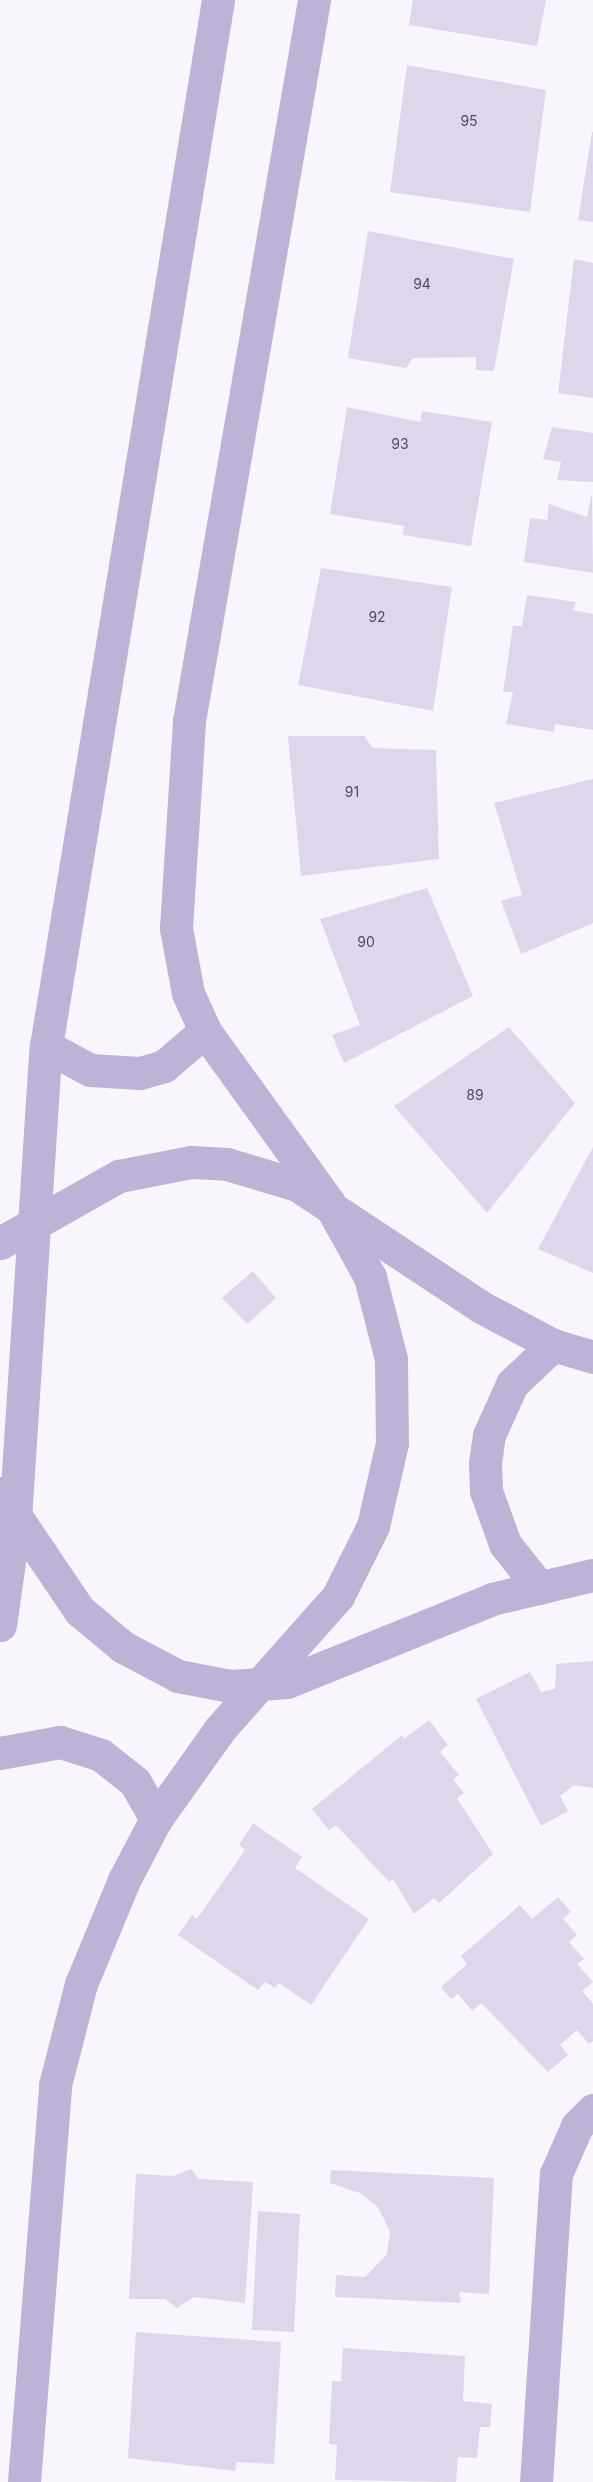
<!DOCTYPE html>
<html>
<head>
<meta charset="utf-8">
<style>
	body { margin:0 }
	#map { position:relative; width:593px; height:2482px; overflow:hidden; background:#f8f5fd; font-family:Inter,sans-serif }
	div>[style] { position:absolute }
	.building>* { inset:0; background:#ded7ec }
	.minor>* { height:33px; margin:-16.5px; padding:0 16.5px; transform-origin:16.5px; border-radius:16.5px; background:#beb2d6 }
	.tertiary>* { height:33px; margin:-16.5px; padding:0 16.5px; transform-origin:16.5px; border-radius:16.5px; background:#beb2d6 }
	span { translate:-50% -50%; white-space:nowrap; text-align:center; line-height:1.15; -webkit-text-stroke:5px #f8f5fd; paint-order:stroke }
	.number-label { font-size:14px; color:#504c58 }
	.number-label span { -webkit-text-stroke-width:0 }
</style>
</head>
<body>
<div id="map">
	<div class="building">
		<i style="clip-path:polygon(413px 0,546px 0,537px 46px,409px 25px)"></i>
		<i style="clip-path:polygon(407px 65px,546px 90px,530px 212px,390px 192px)"></i>
		<i style="clip-path:polygon(592px 132px,593px 132px,593px 222px,578px 220px)"></i>
		<i style="clip-path:polygon(368px 231px,514px 259px,494px 371px,476px 370px,476px 357px,413px 358px,406px 368px,348px 358px)"></i>
		<i style="clip-path:polygon(574px 259px,593px 263px,593px 398px,558px 393px)"></i>
		<i style="clip-path:polygon(347px 407px,420px 422px,422px 411px,492px 422px,471px 546px,403px 535px,404px 526px,330px 514px)"></i>
		<i style="clip-path:polygon(552px 427px,593px 433px,593px 482px,557px 480px,561px 462px,543px 459px)"></i>
		<i style="clip-path:polygon(592px 493px,593px 573px,524px 562px,530px 518px,547px 520px,549px 504px,587px 517px)"></i>
		<i style="clip-path:polygon(321px 568px,452px 587px,433px 711px,298px 685px)"></i>
		<i style="clip-path:polygon(527px 595px,576px 602px,573px 610px,593px 614px,593px 730px,555px 724px,554px 732px,506px 724px,513px 692px,503px 692px,513px 626px,522px 626px)"></i>
		<i style="clip-path:polygon(288px 736px,364px 736px,373px 748px,436px 750px,439px 859px,301px 876px)"></i>
		<i style="clip-path:polygon(593px 779px,593px 923px,521px 954px,501px 901px,522px 895px,494px 803px)"></i>
		<i style="clip-path:polygon(427px 888px,473px 996px,344px 1063px,332px 1035px,360px 1025px,320px 919px)"></i>
		<i style="clip-path:polygon(509px 1027px,575px 1103px,487px 1213px,394px 1106px)"></i>
		<i style="clip-path:polygon(593px 1147px,593px 1273px,538px 1249px)"></i>
		<i style="clip-path:polygon(253px 1271px,276px 1298px,247px 1324px,222px 1298px)"></i>
		<i style="clip-path:polygon(593px 1661px,593px 1788px,574px 1785px,560px 1796px,568px 1811px,541px 1826px,476px 1699px,530px 1672px,541px 1692px,555px 1689px,556px 1664px)"></i>
		<i style="clip-path:polygon(429px 1720px,448px 1745px,440px 1752px,459px 1775px,453px 1779px,464px 1793px,457px 1798px,493px 1854px,439px 1903px,434px 1898px,414px 1914px,393px 1879px,389px 1882px,336px 1825px,329px 1830px,312px 1809px,402px 1735px,404px 1739px)"></i>
		<i style="clip-path:polygon(253px 1823px,302px 1857px,295px 1868px,369px 1919px,311px 2005px,279px 1983px,275px 1988px,265px 1982px,258px 1990px,178px 1935px,192px 1915px,197px 1919px,245px 1850px,239px 1845px)"></i>
		<i style="clip-path:polygon(558px 1897px,571px 1912px,563px 1919px,577px 1935px,569px 1942px,584px 1959px,577px 1964px,593px 1982px,582px 1991px,593px 2004px,593px 2041px,589px 2044px,577px 2030px,560px 2045px,568px 2055px,548px 2072px,481px 2003px,472px 2011px,458px 1994px,451px 1999px,441px 1987px,467px 1964px,461px 1956px,520px 1905px,532px 1919px)"></i>
		<i style="clip-path:polygon(191px 2169px,199px 2179px,253px 2182px,245px 2303px,194px 2297px,177px 2308px,165px 2299px,129px 2299px,136px 2174px,173px 2176px)"></i>
		<i style="clip-path:polygon(331px 2170px,494px 2178px,489px 2294px,459px 2292px,461px 2303px,335px 2297px,336px 2275px,365px 2277px,387px 2254px,390px 2232px,378px 2207px,360px 2193px,330px 2183px)"></i>
		<i style="clip-path:polygon(258px 2211px,300px 2214px,294px 2332px,252px 2330px)"></i>
		<i style="clip-path:polygon(136px 2332px,281px 2342px,274px 2464px,236px 2462px,235px 2471px,128px 2458px)"></i>
		<i style="clip-path:polygon(343px 2348px,465px 2356px,463px 2401px,492px 2404px,490px 2427px,480px 2427px,477px 2458px,458px 2457px,456px 2482px,335px 2480px,337px 2445px,329px 2444px,332px 2381px,341px 2381px)"></i>
	</div>
	<div class="minor">
		<i style="left:0;top:1243px;width:137px;rotate:-29.4deg"></i>
		<i style="left:119px;top:1176px;width:73px;rotate:-11deg"></i>
		<i style="left:191px;top:1162px;width:36px;rotate:3deg"></i>
		<i style="left:227px;top:1164px;width:73px;rotate:16.7deg"></i>
		<i style="left:297px;top:1185px;width:221px;rotate:33.5deg"></i>
		<i style="left:481px;top:1307px;width:81px;rotate:27.8deg"></i>
		<i style="left:553px;top:1345px;width:42px;rotate:16.7deg"></i>
		<i style="left:0;top:1493px;width:143px;rotate:55.9deg"></i>
		<i style="left:80px;top:1611px;width:56px;rotate:39.9deg"></i>
		<i style="left:123px;top:1647px;width:62px;rotate:27.8deg"></i>
		<i style="left:178px;top:1676px;width:53px;rotate:10.9deg"></i>
		<i style="left:230px;top:1686px;width:57px;rotate:-4deg"></i>
		<i style="left:287px;top:1682px;width:221px;rotate:-22deg"></i>
		<i style="left:492px;top:1599px;width:104px;rotate:-13.4deg"></i>
		<i style="left:540px;top:1588px;width:56px;rotate:-128.5deg"></i>
		<i style="left:505px;top:1544px;width:56px;rotate:-109.7deg"></i>
		<i style="left:486px;top:1491px;width:28px;rotate:-92deg"></i>
		<i style="left:485px;top:1463px;width:28px;rotate:-82deg"></i>
		<i style="left:489px;top:1435px;width:56px;rotate:-65.7deg"></i>
		<i style="left:512px;top:1384px;width:57px;rotate:-43.6deg"></i>
		<i style="left:536px;top:2482px;width:309px;rotate:-86.3deg"></i>
		<i style="left:556px;top:2174px;width:52px;rotate:-66.4deg"></i>
		<i style="left:577px;top:2126px;width:23px;rotate:-45deg"></i>
	</div>
	<div class="tertiary">
		<i style="left:46px;top:1046px;width:50px;rotate:28.6deg"></i>
		<i style="left:90px;top:1070px;width:50px;rotate:3.4deg"></i>
		<i style="left:140px;top:1073px;width:25px;rotate:-16deg"></i>
		<i style="left:164px;top:1066px;width:54px;rotate:-40.5deg"></i>
		<i style="left:0;top:1625px;width:107px;rotate:-81.9deg"></i>
		<i style="left:15px;top:1519px;width:474px;rotate:-86.3deg"></i>
		<i style="left:46px;top:1046px;width:1060px;rotate:-80.66deg"></i>
		<i style="left:0;top:1753px;width:61px;rotate:-10.4deg"></i>
		<i style="left:60px;top:1742px;width:43px;rotate:17.6deg"></i>
		<i style="left:101px;top:1755px;width:43px;rotate:38.5deg"></i>
		<i style="left:135px;top:1782px;width:43px;rotate:60.4deg"></i>
		<i style="left:24px;top:2482px;width:398px;rotate:-85.5deg"></i>
		<i style="left:55px;top:2085px;width:104px;rotate:-75.6deg"></i>
		<i style="left:81px;top:1984px;width:113px;rotate:-67.5deg"></i>
		<i style="left:124px;top:1880px;width:69px;rotate:-62.3deg"></i>
		<i style="left:156px;top:1819px;width:110px;rotate:-54.6deg"></i>
		<i style="left:220px;top:1729px;width:178px;rotate:-48.4deg"></i>
		<i style="left:338px;top:1596px;width:78px;rotate:-63.4deg"></i>
		<i style="left:373px;top:1526px;width:85px;rotate:-77.1deg"></i>
		<i style="left:392px;top:1443px;width:84px;rotate:-90.7deg"></i>
		<i style="left:391px;top:1359px;width:85px;rotate:-104.4deg"></i>
		<i style="left:370px;top:1277px;width:85px;rotate:-119deg"></i>
		<i style="left:329px;top:1203px;width:212px;rotate:-125.8deg"></i>
		<i style="left:205px;top:1031px;width:42px;rotate:-114.1deg"></i>
		<i style="left:188px;top:993px;width:66px;rotate:-100.5deg"></i>
		<i style="left:176px;top:928px;width:207px;rotate:-86.4deg"></i>
		<i style="left:189px;top:721px;width:732px;rotate:-80.16deg"></i>
	</div>
	<div class="number-label">
		<span style="left:469px;top:121px">95</span>
		<span style="left:422px;top:284px">94</span>
		<span style="left:400px;top:444px">93</span>
		<span style="left:377px;top:617px">92</span>
		<span style="left:352px;top:792px">91</span>
		<span style="left:366px;top:942px">90</span>
		<span style="left:475px;top:1095px">89</span>
	</div>
</div>
</body>
</html>
